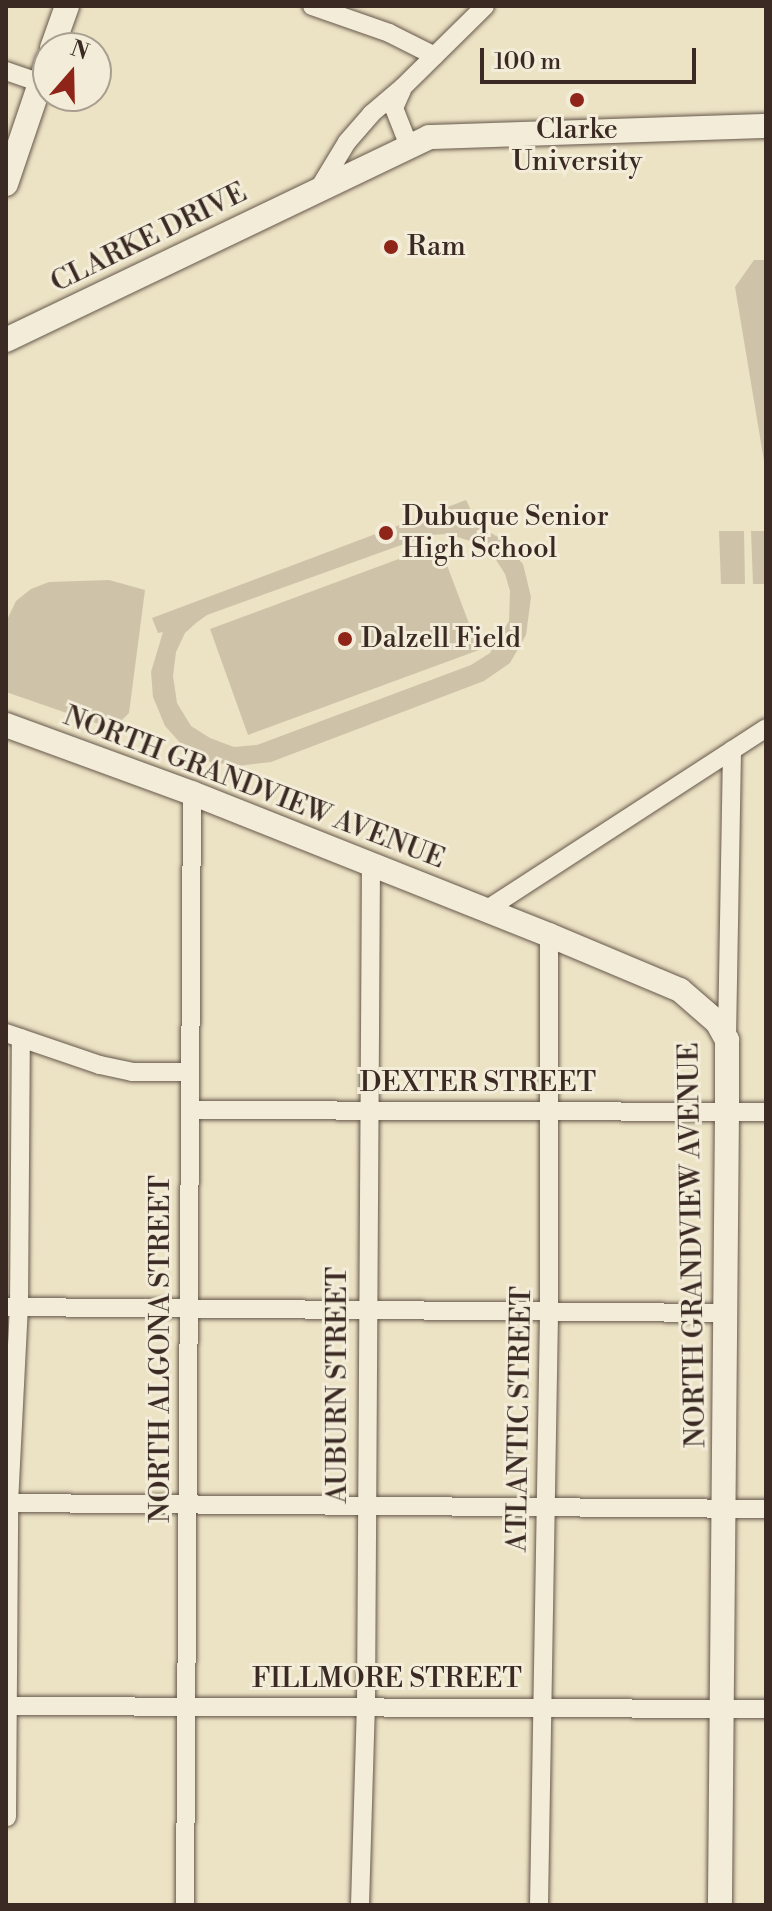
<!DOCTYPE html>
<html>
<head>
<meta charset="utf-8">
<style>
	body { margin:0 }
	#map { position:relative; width:772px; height:1911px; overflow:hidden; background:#ece2c4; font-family:"Libre Bodoni",serif }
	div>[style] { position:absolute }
	.green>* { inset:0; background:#cec3a9 }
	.roads { filter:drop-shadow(0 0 2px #66584b) drop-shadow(0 0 2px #66584b) }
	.street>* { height:18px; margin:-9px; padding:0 9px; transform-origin:9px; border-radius:9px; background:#f3ecd9 }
	.secondary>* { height:24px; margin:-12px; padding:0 12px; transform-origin:12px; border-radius:12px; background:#f3ecd9 }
	.dots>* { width:22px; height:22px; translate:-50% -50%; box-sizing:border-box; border:4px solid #f3ecd9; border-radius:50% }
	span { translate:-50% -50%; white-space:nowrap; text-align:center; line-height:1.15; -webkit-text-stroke:6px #f3ecd9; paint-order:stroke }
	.poi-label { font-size:28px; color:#3a2a23 }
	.left { translate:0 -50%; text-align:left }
	.street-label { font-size:28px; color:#3a2a23 }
	.frame { position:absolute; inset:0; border:8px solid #3a2a23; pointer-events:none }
	.north { position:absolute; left:32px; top:32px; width:80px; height:80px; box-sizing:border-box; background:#f3ecd9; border:2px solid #a99e90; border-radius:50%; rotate:20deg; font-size:22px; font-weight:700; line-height:32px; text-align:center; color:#3a2a23 }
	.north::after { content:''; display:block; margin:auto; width:28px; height:36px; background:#8f2418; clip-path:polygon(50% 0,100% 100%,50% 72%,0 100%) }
	.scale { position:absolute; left:480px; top:48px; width:216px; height:36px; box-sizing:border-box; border:4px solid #3a2a23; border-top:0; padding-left:10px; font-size:24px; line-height:28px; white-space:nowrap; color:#3a2a23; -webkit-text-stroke:6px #f3ecd9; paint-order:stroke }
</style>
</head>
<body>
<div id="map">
	<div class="green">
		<i style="clip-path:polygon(754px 260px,766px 260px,766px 473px,735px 287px)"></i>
		<i style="clip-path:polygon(evenodd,466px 500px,475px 518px,470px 521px,498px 537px,523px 564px,531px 597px,526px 635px,510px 663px,484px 681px,271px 762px,238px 766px,210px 762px,184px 747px,165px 726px,153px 697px,151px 672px,163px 632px,158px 633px,152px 618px,466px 500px,448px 534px,470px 541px,493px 555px,505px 574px,510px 591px,509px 621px,490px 653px,471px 665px,257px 745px,234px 747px,210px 738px,191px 726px,177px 703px,173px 676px,176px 652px,185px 633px,196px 623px,207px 615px,429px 535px,448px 534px)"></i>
		<i style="clip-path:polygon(719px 531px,744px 531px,745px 584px,721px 584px)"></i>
		<i style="clip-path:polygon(751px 531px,766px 531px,766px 584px,753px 584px)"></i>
		<i style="clip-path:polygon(439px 544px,479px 650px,248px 735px,210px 629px)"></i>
		<i style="clip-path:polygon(109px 580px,145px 590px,129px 713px,113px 729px,6px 692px,6px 622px,16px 601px,31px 589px,49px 582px)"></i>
	</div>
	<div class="roads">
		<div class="street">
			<i style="left:312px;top:6px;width:82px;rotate:19.3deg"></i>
			<i style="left:389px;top:33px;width:51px;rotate:26.6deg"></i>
			<i style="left:6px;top:71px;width:36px;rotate:19deg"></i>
			<i style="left:402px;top:90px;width:20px;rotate:114deg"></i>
			<i style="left:394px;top:108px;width:41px;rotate:68.5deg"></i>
			<i style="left:318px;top:190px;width:56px;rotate:-58.9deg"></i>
			<i style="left:347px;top:142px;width:37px;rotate:-49deg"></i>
			<i style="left:371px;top:114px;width:42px;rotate:-40.2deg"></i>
			<i style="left:403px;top:87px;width:115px;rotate:-44.6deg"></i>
			<i style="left:486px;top:910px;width:334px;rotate:-33deg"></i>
			<i style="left:6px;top:1033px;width:99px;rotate:18.8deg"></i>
			<i style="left:100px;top:1065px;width:33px;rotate:12deg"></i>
			<i style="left:132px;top:1072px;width:58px"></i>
			<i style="left:727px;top:1037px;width:287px;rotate:-89deg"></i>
			<i style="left:190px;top:1110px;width:576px;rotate:0.2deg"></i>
			<i style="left:6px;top:1307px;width:718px;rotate:0.48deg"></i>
			<i style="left:6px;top:1503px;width:760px;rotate:0.45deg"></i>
			<i style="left:7px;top:1706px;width:759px;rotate:0.23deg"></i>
			<i style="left:7px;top:1817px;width:314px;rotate:-89.6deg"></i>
			<i style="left:9px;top:1503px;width:196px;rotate:-87.1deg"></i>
			<i style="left:19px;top:1307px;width:269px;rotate:-89.6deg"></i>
			<i style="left:185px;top:1905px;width:1112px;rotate:-89.64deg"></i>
			<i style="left:360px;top:1905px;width:198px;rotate:-88.3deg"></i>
			<i style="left:366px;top:1707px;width:843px;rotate:-89.66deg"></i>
			<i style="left:539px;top:1905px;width:593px;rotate:-89.03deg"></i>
			<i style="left:549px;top:1312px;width:377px;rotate:-90deg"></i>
		</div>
		<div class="secondary">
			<i style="left:52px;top:48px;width:45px;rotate:-70.3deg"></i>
			<i style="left:6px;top:184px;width:131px;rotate:-71.3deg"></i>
			<i style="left:6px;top:340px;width:469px;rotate:-25.6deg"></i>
			<i style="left:429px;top:137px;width:337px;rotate:-1.9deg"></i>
			<i style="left:6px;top:725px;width:198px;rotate:20.1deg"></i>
			<i style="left:192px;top:793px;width:384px;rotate:21.7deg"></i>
			<i style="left:549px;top:935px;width:142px;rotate:22.8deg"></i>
			<i style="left:680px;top:990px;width:49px;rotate:40.9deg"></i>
			<i style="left:717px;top:1022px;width:21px;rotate:61deg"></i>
			<i style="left:727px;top:1040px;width:72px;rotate:90deg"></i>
			<i style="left:727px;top:1112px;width:793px;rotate:90.51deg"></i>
		</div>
	</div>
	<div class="dots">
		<i style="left:577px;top:100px;background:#8f2418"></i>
		<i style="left:391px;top:247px;background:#8f2418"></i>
		<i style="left:386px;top:533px;background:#8f2418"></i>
		<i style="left:345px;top:639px;background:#8f2418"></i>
	</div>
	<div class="poi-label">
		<span style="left:577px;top:146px">Clarke<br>University</span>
		<span class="left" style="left:407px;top:247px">Ram</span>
		<span class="left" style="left:402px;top:533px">Dubuque Senior<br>High School</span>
		<span class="left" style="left:361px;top:639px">Dalzell Field</span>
	</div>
	<div class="street-label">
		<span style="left:149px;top:238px;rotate:-26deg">CLARKE DRIVE</span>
		<span style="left:254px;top:788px;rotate:21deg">NORTH GRANDVIEW AVENUE</span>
		<span style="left:478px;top:1083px">DEXTER STREET</span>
		<span style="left:693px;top:1245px;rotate:-91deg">NORTH GRANDVIEW AVENUE</span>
		<span style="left:161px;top:1349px;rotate:-90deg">NORTH ALGONA STREET</span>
		<span style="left:338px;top:1385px;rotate:-90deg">AUBURN STREET</span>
		<span style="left:520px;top:1419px;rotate:-89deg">ATLANTIC STREET</span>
		<span style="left:387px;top:1679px">FILLMORE STREET</span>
	</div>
	<div class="frame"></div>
	<div class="north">N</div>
	<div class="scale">100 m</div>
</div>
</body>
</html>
